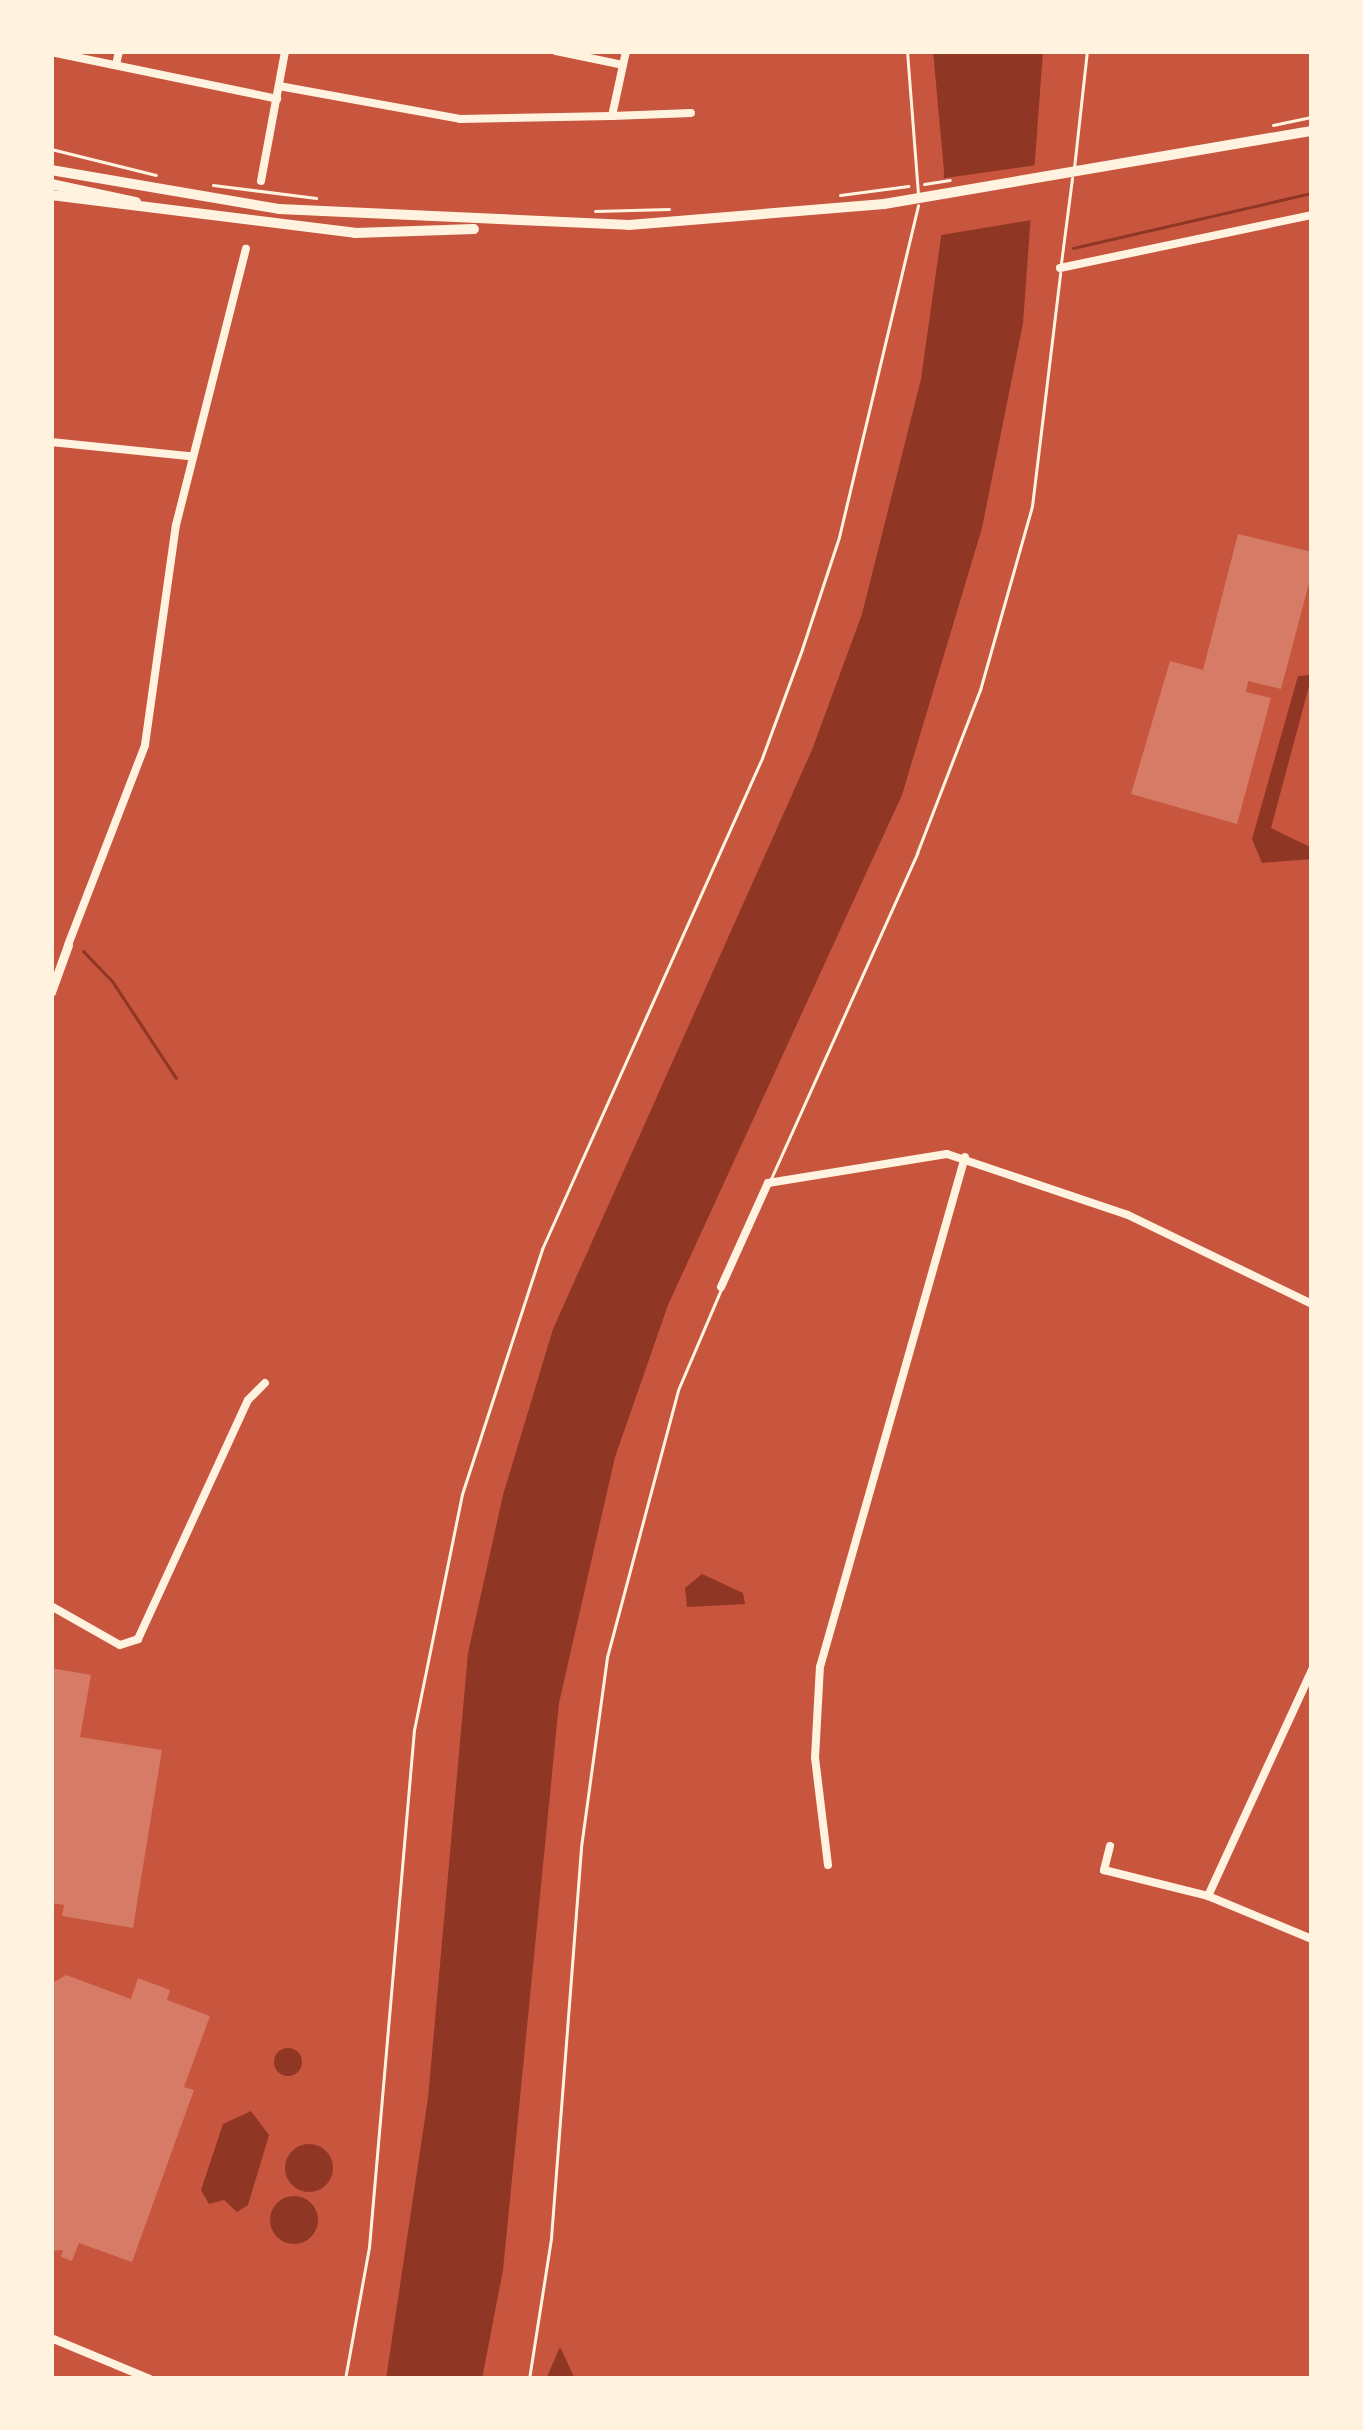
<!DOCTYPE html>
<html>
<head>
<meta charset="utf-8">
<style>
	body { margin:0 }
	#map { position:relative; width:1363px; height:2430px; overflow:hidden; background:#c8553d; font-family:Helvetica,sans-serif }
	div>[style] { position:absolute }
	.water>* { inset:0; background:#8f3625 }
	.round { border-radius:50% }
	.pier>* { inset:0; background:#c8553d }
	.stream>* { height:3px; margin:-1.5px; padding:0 1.5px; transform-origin:1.5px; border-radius:1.5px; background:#8f3625 }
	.building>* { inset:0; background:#d67c66 }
	.path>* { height:3px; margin:-1.5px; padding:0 1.5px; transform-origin:1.5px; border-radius:1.5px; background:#fff3e0 }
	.service>* { height:3px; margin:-1.5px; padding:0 1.5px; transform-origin:1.5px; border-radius:1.5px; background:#fff3e0 }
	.minor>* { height:8px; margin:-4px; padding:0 4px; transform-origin:4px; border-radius:4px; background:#fff3e0 }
	.tertiary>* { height:9px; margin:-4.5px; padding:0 4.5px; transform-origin:4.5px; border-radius:4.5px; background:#fff3e0 }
	.primary>* { height:10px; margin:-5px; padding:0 5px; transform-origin:5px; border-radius:5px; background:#fff3e0 }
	span { translate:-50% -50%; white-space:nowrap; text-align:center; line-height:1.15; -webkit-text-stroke:9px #fff3e0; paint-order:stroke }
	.frame { position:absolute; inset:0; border:54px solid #fff3e0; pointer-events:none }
</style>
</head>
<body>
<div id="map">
	<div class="water">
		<i style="clip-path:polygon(933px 51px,1043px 51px,1023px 323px,982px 528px,902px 795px,668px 1305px,615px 1457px,559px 1703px,503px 2270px,482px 2379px,386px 2379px,428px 2098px,468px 1653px,503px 1495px,553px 1329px,812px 750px,862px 614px,921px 379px,941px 237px,944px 171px)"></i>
		<i style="clip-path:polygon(1312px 675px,1271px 828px,1312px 848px,1312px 859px,1262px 863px,1252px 839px,1298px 676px)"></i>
		<i style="clip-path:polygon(702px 1574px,743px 1593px,745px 1604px,687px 1607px,685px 1588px)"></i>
		<i class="round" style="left:274px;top:2048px;width:28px;height:28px"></i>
		<i style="clip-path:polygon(251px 2111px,269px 2135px,248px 2205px,237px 2212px,224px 2200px,209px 2204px,201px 2190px,223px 2124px)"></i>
		<i class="round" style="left:285px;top:2144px;width:48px;height:48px"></i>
		<i class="round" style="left:270px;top:2196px;width:48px;height:48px"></i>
		<i style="clip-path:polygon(560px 2347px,575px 2379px,546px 2379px)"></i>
	</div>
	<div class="pier">
		<i style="clip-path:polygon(1044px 164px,1038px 219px,935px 236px,938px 179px)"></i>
	</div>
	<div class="stream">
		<i style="left:1073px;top:248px;width:245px;rotate:-13deg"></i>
		<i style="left:83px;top:951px;width:42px;rotate:46deg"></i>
		<i style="left:112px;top:981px;width:116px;rotate:56.6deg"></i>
	</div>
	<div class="building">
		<i style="clip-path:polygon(1238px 534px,1312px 552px,1312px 572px,1281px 689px,1248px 681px,1246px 692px,1271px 698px,1237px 824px,1131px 794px,1170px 661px,1203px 670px)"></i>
		<i style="clip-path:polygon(51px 1668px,91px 1675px,80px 1737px,162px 1750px,133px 1928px,62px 1916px,64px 1905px,51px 1903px)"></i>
		<i style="clip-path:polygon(66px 1975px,131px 1999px,138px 1978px,170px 1990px,167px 2000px,210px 2016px,184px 2087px,194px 2090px,132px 2262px,79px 2243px,72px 2261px,61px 2257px,63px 2250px,51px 2251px,51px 1984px)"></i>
	</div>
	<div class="path">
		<i style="left:1273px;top:125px;width:40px;rotate:-12deg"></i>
		<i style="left:51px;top:149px;width:108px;rotate:13.9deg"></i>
		<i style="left:924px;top:184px;width:26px;rotate:-9deg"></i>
		<i style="left:213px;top:185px;width:104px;rotate:7.2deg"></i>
		<i style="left:840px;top:195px;width:69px;rotate:-7.5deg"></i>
		<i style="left:595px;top:211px;width:74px;rotate:-1.5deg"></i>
	</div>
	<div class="service">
		<i style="left:907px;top:51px;width:144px;rotate:85.6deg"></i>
		<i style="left:1074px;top:168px;width:118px;rotate:-83.7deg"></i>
		<i style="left:1061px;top:263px;width:86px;rotate:-82.6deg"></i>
		<i style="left:769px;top:1183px;width:362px;rotate:-65.8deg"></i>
		<i style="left:917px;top:853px;width:175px;rotate:-68.9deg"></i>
		<i style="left:980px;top:690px;width:191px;rotate:-74.2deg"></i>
		<i style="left:1032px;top:506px;width:235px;rotate:-83.1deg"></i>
		<i style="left:345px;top:2379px;width:134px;rotate:-79.7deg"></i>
		<i style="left:369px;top:2247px;width:519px;rotate:-85.03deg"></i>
		<i style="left:414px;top:1730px;width:241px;rotate:-78.5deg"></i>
		<i style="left:462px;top:1494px;width:258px;rotate:-71.9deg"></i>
		<i style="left:542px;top:1249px;width:538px;rotate:-65.86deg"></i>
		<i style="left:762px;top:758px;width:116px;rotate:-69.8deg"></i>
		<i style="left:802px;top:649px;width:118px;rotate:-71.7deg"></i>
		<i style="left:839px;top:537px;width:341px;rotate:-76.6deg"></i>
		<i style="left:529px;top:2379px;width:143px;rotate:-81.1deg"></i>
		<i style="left:551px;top:2238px;width:392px;rotate:-85.6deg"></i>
		<i style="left:581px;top:1847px;width:192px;rotate:-82.2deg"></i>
		<i style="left:607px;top:1657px;width:276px;rotate:-75.1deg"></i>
		<i style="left:678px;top:1390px;width:110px;rotate:-66.9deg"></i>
	</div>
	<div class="minor">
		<i style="left:556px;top:51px;width:68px;rotate:11.8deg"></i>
		<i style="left:51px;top:52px;width:231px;rotate:11.7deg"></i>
		<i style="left:116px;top:65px;width:14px;rotate:-78deg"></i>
		<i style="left:279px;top:86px;width:184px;rotate:10.3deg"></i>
		<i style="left:460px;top:119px;width:152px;rotate:-1.1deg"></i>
		<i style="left:612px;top:116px;width:66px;rotate:-77.8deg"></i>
		<i style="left:612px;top:116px;width:79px;rotate:-2.2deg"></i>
		<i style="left:261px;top:181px;width:132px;rotate:-79.5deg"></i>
		<i style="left:1060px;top:268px;width:258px;rotate:-11.9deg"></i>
		<i style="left:51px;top:442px;width:140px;rotate:5.8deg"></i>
		<i style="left:68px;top:945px;width:214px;rotate:-68.9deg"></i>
		<i style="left:145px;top:745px;width:222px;rotate:-82deg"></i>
		<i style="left:176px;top:525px;width:285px;rotate:-75.8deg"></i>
		<i style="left:721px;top:1287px;width:114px;rotate:-65.7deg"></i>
		<i style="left:768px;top:1183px;width:181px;rotate:-9.2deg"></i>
		<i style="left:947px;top:1154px;width:191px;rotate:18.6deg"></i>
		<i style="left:1128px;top:1215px;width:204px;rotate:25.8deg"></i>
		<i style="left:51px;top:1606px;width:79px;rotate:29.5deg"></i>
		<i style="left:120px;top:1645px;width:19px;rotate:-18deg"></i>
		<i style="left:138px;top:1639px;width:263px;rotate:-65.3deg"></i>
		<i style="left:248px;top:1400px;width:24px;rotate:-45deg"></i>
		<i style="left:1110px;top:1846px;width:25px;rotate:104deg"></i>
		<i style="left:1104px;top:1870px;width:107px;rotate:14deg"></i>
		<i style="left:1208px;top:1896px;width:113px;rotate:22.5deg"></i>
		<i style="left:828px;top:1865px;width:108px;rotate:-96.9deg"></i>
		<i style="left:815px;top:1758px;width:91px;rotate:-86.9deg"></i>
		<i style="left:820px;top:1667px;width:530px;rotate:-74.13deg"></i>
		<i style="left:1208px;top:1896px;width:249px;rotate:-65.3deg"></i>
		<i style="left:51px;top:2338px;width:107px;rotate:22.5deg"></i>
	</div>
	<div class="tertiary">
		<i style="left:51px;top:992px;width:50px;rotate:-70.1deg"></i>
	</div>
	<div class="primary">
		<i style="left:51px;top:170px;width:231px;rotate:9.7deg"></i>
		<i style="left:279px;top:209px;width:350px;rotate:2.6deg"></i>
		<i style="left:629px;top:225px;width:256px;rotate:-4.7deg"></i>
		<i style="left:884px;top:204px;width:434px;rotate:-9.7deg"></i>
		<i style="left:51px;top:184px;width:87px;rotate:12deg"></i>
		<i style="left:51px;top:195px;width:306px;rotate:7.1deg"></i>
		<i style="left:355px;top:233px;width:119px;rotate:-1.9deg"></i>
	</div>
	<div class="frame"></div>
</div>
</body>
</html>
